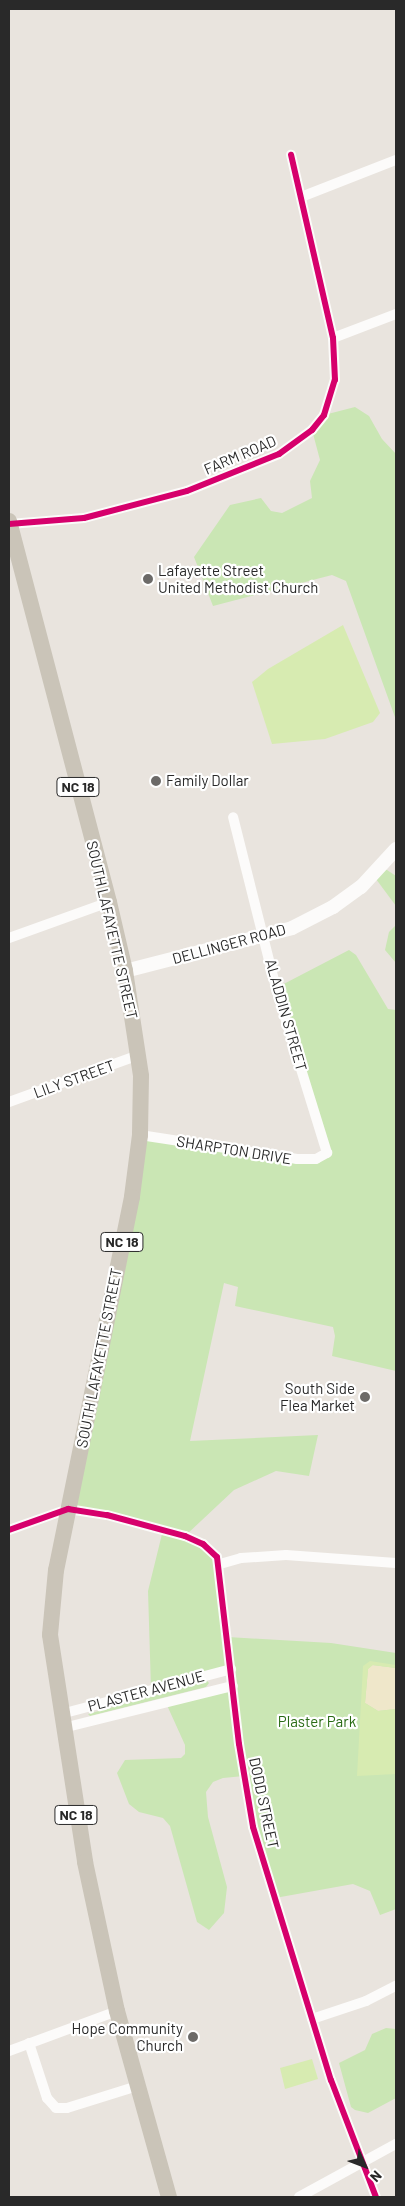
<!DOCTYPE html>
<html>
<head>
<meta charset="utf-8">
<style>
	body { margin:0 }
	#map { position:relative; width:405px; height:2206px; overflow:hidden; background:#e9e4de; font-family:Barlow,sans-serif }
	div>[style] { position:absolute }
	.green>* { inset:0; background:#cae6b4 }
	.sand>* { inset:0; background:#efe7ca }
	.pitch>* { inset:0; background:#d7ebb1 }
	.street>* { height:10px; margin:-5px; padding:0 5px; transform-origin:5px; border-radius:5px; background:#fcfbfa }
	.secondary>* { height:14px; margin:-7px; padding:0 7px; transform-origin:7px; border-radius:7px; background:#fcfbfa }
	.primary>* { height:16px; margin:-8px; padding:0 8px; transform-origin:8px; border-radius:8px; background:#cac4b8 }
	.cycleway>* { height:6px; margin:-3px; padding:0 3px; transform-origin:3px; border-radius:3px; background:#d6006c }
	.dots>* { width:14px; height:14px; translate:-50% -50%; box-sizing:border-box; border:2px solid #fff; border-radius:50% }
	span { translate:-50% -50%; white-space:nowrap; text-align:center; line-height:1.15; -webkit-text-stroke:4.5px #fff; paint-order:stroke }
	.shield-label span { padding:1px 4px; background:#fff; border:1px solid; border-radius:4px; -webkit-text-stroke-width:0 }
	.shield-label { font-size:14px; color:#292929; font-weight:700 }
	.street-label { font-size:15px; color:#292929 }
	.poi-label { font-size:15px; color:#292929 }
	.left { translate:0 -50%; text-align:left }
	.right { translate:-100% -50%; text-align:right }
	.park-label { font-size:15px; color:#296b15 }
	.frame { position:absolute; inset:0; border:10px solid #292929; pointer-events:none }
	.north { position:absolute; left:340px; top:2141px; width:50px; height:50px; -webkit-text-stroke:4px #fff; paint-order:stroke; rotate:133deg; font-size:14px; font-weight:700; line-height:20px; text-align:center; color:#292929 }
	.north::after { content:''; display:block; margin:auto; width:18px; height:22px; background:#292929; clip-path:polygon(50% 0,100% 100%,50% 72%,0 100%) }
</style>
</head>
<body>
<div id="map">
	<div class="green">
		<i style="clip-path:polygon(355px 407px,369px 416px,382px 439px,396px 454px,396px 720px,346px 581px,332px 575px,213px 606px,194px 557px,230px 505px,261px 498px,271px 511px,282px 513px,312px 498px,310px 481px,320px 460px,312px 430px,324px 415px)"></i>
		<i style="clip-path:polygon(381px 866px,396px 876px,396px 906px,373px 875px)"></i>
		<i style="clip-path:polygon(396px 925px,396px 963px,385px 950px,389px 932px)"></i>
		<i style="clip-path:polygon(349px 950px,356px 955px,388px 1009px,396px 1010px,396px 1371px,332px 1356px,335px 1336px,333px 1327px,235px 1306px,238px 1287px,224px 1283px,190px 1441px,318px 1435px,309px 1476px,276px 1471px,234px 1490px,185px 1536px,213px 1552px,228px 1637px,331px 1643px,396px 1653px,396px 1909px,380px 1915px,370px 1891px,353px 1884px,275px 1898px,244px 1776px,223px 1778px,213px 1782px,206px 1792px,208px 1817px,227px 1887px,224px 1913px,209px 1930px,197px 1922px,170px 1826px,163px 1818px,139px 1812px,129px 1804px,117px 1773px,125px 1760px,181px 1758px,185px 1754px,185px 1745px,166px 1703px,233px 1686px,231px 1669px,151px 1689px,148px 1591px,163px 1530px,68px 1509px,140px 1135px,297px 1159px,325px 1155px,276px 988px)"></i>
		<i style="clip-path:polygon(207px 1681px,209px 1683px,206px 1687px,90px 1716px,88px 1714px)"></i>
		<i style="clip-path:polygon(386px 2028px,396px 2029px,396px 2098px,368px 2113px,355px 2110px,351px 2107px,339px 2063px,365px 2050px,372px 2034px)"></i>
	</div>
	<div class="sand">
		<i style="clip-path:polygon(372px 1665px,396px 1668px,396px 1709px,378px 1711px,365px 1703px,368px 1669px)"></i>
	</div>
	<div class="pitch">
		<i style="clip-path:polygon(343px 625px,380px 713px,373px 722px,325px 739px,272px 744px,252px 682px,268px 669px)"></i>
		<i style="clip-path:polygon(370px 1661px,396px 1665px,396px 1668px,373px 1665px,368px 1669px,365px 1703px,378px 1711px,396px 1709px,396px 1774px,357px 1776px,363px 1666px)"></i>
		<i style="clip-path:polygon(312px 2059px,318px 2079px,285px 2089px,280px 2068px)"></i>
	</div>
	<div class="street">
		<i style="left:301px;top:197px;width:102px;rotate:-21.3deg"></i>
		<i style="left:333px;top:338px;width:67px;rotate:-20.9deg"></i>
		<i style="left:10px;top:524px;width:74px;rotate:-4.6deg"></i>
		<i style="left:84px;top:518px;width:106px;rotate:-14.7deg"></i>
		<i style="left:187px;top:491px;width:99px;rotate:-21.9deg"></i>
		<i style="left:279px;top:454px;width:41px;rotate:-36deg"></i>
		<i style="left:312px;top:430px;width:19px;rotate:-51deg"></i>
		<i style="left:324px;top:415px;width:37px;rotate:-73deg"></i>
		<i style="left:335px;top:380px;width:42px;rotate:-92.7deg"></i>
		<i style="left:333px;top:338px;width:188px;rotate:-102.9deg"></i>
		<i style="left:9px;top:938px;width:106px;rotate:-19.8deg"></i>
		<i style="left:9px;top:1102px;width:138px;rotate:-19.9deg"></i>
		<i style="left:140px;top:1135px;width:159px;rotate:8.7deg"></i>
		<i style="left:297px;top:1159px;width:19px"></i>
		<i style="left:316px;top:1159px;width:13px;rotate:-29deg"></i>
		<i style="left:327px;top:1153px;width:173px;rotate:-107.2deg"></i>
		<i style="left:276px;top:988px;width:176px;rotate:-104.1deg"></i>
		<i style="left:9px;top:1530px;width:63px;rotate:-19.6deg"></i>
		<i style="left:68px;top:1509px;width:39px;rotate:9deg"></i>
		<i style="left:107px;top:1515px;width:81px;rotate:15.1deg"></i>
		<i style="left:185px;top:1536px;width:20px;rotate:24deg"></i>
		<i style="left:203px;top:1544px;width:19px;rotate:43deg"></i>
		<i style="left:217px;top:1557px;width:188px;rotate:83.3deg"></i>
		<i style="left:239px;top:1744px;width:84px;rotate:80.4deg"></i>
		<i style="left:253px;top:1827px;width:265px;rotate:72.9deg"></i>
		<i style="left:331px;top:2080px;width:125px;rotate:69deg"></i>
		<i style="left:220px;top:1564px;width:22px;rotate:-16deg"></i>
		<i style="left:241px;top:1558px;width:45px;rotate:-3.8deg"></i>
		<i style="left:286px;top:1555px;width:110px;rotate:4.2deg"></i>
		<i style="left:61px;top:1714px;width:176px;rotate:-14.8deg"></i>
		<i style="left:63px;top:1728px;width:175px;rotate:-13.9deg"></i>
		<i style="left:312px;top:2019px;width:57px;rotate:-18.4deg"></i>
		<i style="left:366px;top:2001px;width:34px;rotate:-27deg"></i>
		<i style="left:29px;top:2043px;width:58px;rotate:71.9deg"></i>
		<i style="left:47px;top:2098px;width:13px;rotate:48deg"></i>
		<i style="left:56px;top:2108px;width:11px"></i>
		<i style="left:67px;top:2108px;width:73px;rotate:-17.4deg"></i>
		<i style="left:9px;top:2051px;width:115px;rotate:-20.3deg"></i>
		<i style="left:299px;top:2197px;width:111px;rotate:-28.7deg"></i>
	</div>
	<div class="secondary">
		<i style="left:125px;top:971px;width:172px;rotate:-14.4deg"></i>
		<i style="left:292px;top:928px;width:46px;rotate:-27.1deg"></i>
		<i style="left:333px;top:907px;width:34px;rotate:-36deg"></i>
		<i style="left:361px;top:887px;width:52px;rotate:-47.4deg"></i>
	</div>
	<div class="primary">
		<i style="left:9px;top:521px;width:394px;rotate:75.3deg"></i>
		<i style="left:109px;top:902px;width:71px;rotate:76.9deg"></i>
		<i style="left:125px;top:971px;width:106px;rotate:81.3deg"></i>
		<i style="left:141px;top:1076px;width:59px;rotate:91deg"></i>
		<i style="left:140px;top:1135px;width:63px;rotate:97.4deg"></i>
		<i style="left:132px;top:1197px;width:381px;rotate:101.5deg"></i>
		<i style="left:56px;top:1570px;width:65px;rotate:95.3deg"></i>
		<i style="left:50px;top:1635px;width:230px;rotate:81.2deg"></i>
		<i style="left:85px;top:1862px;width:152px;rotate:77.9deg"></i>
		<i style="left:117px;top:2011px;width:193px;rotate:74.4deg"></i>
	</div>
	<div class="cycleway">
		<i style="left:9px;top:524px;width:75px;rotate:-4.6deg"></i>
		<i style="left:84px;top:518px;width:106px;rotate:-14.7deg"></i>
		<i style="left:187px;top:491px;width:99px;rotate:-21.9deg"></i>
		<i style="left:279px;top:454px;width:41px;rotate:-36deg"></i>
		<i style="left:312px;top:430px;width:19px;rotate:-51deg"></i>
		<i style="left:324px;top:415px;width:37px;rotate:-73deg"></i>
		<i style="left:335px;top:380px;width:42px;rotate:-92.7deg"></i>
		<i style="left:333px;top:338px;width:188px;rotate:-102.9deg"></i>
		<i style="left:9px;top:1530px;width:63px;rotate:-19.6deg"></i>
		<i style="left:68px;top:1509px;width:39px;rotate:9deg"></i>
		<i style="left:107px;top:1515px;width:81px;rotate:15.1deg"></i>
		<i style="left:185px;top:1536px;width:20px;rotate:24deg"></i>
		<i style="left:203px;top:1544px;width:19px;rotate:43deg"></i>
		<i style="left:217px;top:1557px;width:188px;rotate:83.3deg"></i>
		<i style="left:239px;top:1744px;width:84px;rotate:80.4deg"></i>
		<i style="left:253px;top:1827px;width:265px;rotate:72.9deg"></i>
		<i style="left:331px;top:2080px;width:125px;rotate:69deg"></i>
	</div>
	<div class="dots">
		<i style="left:148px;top:579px;background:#6c6a68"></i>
		<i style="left:156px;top:781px;background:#6c6a68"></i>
		<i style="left:365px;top:1397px;background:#6c6a68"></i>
		<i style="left:193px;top:2037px;background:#6c6a68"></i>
	</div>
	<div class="shield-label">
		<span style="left:78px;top:787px">NC 18</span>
		<span style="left:122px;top:1242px">NC 18</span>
		<span style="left:76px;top:1815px">NC 18</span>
	</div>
	<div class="street-label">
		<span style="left:240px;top:455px;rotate:-23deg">FARM ROAD</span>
		<span style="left:112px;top:930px;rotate:77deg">SOUTH LAFAYETTE STREET</span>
		<span style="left:229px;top:944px;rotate:-15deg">DELLINGER ROAD</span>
		<span style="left:286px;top:1015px;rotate:74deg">ALADDIN STREET</span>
		<span style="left:74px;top:1079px;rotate:-20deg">LILY STREET</span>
		<span style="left:234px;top:1150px;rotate:9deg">SHARPTON DRIVE</span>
		<span style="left:99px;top:1358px;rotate:-79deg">SOUTH LAFAYETTE STREET</span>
		<span style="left:146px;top:1691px;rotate:-15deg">PLASTER AVENUE</span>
		<span style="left:264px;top:1803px;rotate:78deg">DODD STREET</span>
	</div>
	<div class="poi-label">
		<span class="left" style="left:158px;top:579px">Lafayette Street<br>United Methodist Church</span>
		<span class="left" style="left:166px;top:781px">Family Dollar</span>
		<span class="right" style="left:355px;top:1397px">South Side<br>Flea Market</span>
		<span class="right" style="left:183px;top:2037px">Hope Community<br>Church</span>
	</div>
	<div class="park-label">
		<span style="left:317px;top:1722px">Plaster Park</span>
	</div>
	<div class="frame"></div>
	<div class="north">N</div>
</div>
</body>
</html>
